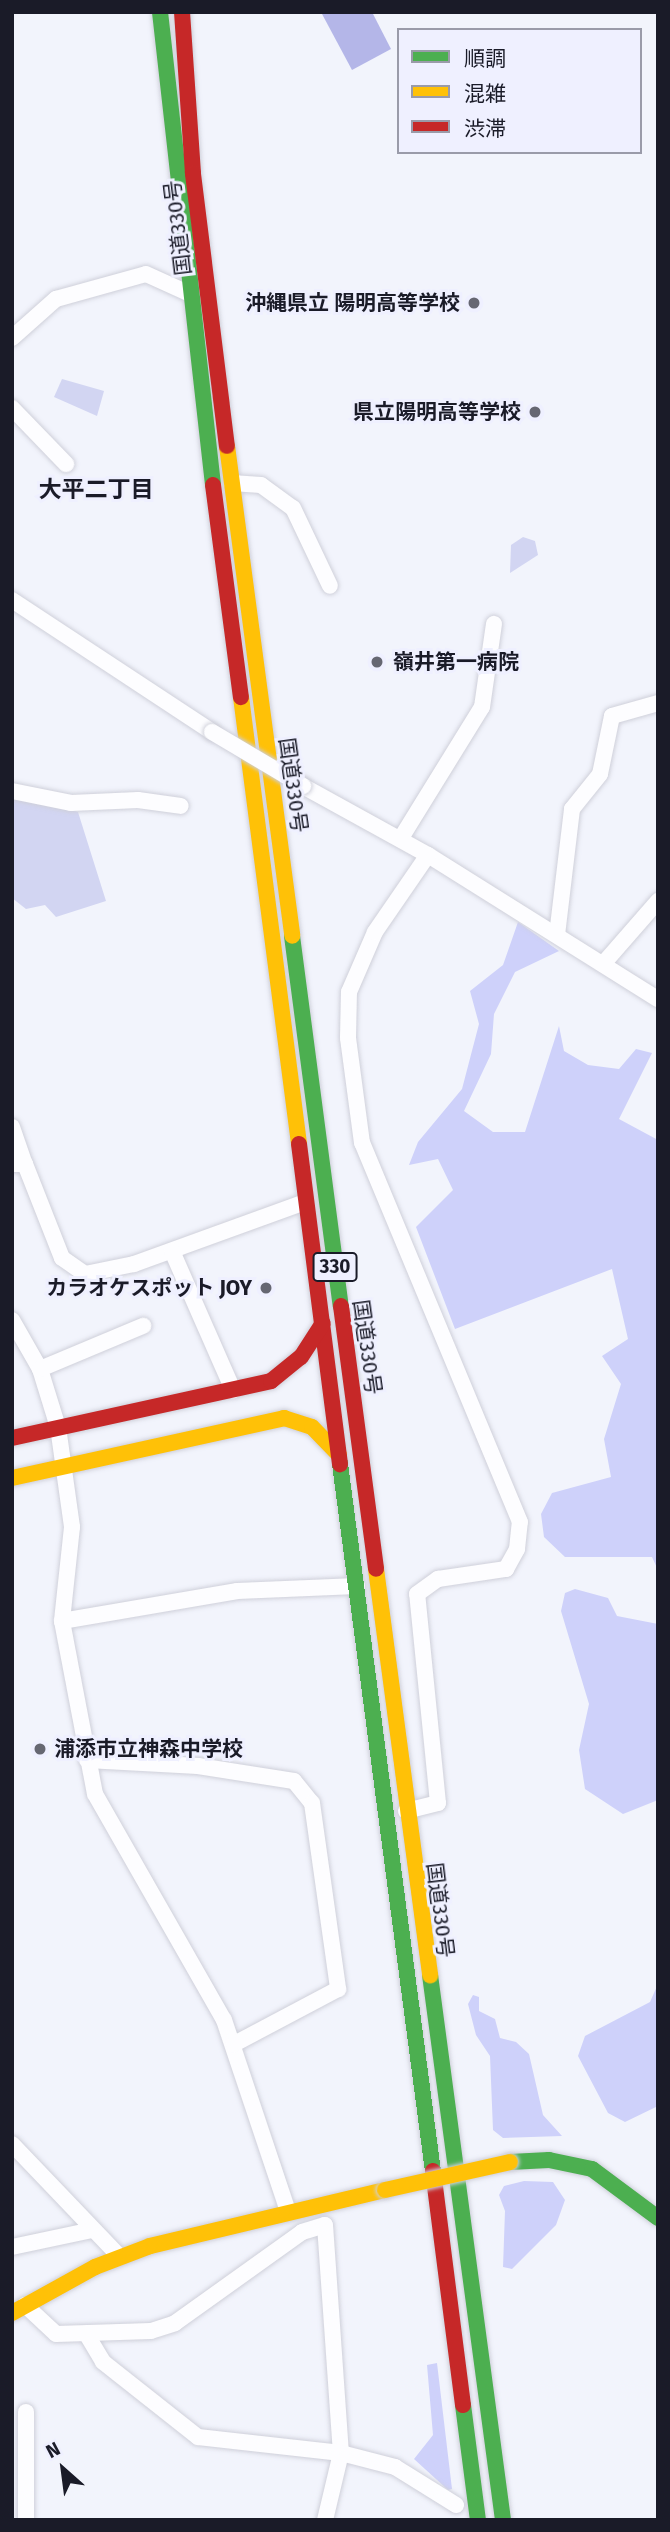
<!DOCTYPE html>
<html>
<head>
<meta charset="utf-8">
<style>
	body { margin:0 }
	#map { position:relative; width:670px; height:2532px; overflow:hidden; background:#f2f4fc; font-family:"Fira Sans","Noto Sans JP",sans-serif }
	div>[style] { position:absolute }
	.green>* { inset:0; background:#d2d5f2 }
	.forest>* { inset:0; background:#ced1fa }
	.water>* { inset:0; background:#b4b6e8 }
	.roads { filter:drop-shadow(0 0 2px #cfd0da) drop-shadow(0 0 2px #cfd0da) }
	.street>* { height:16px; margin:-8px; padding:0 8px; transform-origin:8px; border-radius:8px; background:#fdfdff }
	.fast>* { height:16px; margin:-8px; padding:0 8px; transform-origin:8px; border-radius:8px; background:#4caf50 }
	.slow>* { height:16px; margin:-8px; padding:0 8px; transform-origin:8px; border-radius:8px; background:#ffc107 }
	.jam>* { height:16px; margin:-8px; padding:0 8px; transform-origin:8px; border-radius:8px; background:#c62828 }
	.bridges { filter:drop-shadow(0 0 2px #cfd0da) drop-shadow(0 0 2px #cfd0da) }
	.street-bridge>* { height:16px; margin:-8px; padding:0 8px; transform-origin:8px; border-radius:8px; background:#fdfdff }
	.slow-bridge>* { height:16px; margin:-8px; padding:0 8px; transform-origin:8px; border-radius:8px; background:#ffc107 }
	.dots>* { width:19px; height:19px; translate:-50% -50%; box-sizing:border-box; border:4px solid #eff0ff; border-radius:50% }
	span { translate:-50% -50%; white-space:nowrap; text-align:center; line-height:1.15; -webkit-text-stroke:6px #eff0ff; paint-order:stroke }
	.shield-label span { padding:2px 5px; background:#eff0ff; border:2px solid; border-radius:5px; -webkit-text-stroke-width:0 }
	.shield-label { font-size:19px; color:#1a1b28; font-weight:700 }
	.street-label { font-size:21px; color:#1a1b28 }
	.poi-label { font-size:21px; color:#1a1b28; font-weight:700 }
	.right { translate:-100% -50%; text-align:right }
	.left { translate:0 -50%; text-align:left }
	.neighbourhood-label { font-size:23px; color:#1a1b28; font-weight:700 }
	.frame { position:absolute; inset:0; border:14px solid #1a1b28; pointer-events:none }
	.legend { position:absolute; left:397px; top:28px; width:245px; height:126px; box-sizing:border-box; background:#eff0ff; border:2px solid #9a9ba9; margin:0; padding:9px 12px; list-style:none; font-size:21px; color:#1a1b28 }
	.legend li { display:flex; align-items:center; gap:14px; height:35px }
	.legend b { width:35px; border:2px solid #9a9ba9 }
	.north { position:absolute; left:28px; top:2434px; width:70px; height:70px; -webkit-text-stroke:5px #eff0ff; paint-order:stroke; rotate:332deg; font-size:19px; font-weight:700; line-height:28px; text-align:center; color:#1a1b28 }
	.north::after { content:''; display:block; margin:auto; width:24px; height:32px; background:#1a1b28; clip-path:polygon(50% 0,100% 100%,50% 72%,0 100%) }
</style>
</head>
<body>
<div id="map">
	<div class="green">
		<i style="clip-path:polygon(62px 379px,104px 391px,97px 416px,54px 397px)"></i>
		<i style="clip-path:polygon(523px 537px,535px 541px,538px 555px,510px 573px,511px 545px)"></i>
		<i style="clip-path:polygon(12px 795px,78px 812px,106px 901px,56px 917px,45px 905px,26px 909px,12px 898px)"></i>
	</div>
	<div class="forest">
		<i style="clip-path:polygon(518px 922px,559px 951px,515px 972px,494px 1014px,491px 1054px,464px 1111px,493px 1132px,525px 1132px,559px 1026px,564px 1051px,588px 1065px,619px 1069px,636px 1049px,652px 1053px,619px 1119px,658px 1140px,658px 1570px,652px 1557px,565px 1557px,544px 1537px,541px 1514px,552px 1493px,611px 1477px,604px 1439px,621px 1384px,602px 1356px,628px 1339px,612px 1269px,455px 1329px,416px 1227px,453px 1190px,438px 1159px,409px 1165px,418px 1142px,462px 1089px,479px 1024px,470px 991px,503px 965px)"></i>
		<i style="clip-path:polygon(575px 1589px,608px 1598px,617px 1616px,658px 1624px,658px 1800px,623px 1814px,585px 1789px,579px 1750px,589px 1704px,561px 1611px,565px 1593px)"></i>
		<i style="clip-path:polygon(658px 1984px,658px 2106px,625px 2122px,608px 2113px,578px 2056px,585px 2036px,650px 2002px)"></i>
		<i style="clip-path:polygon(473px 1995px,479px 1997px,479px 2011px,495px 2019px,500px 2038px,516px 2042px,529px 2054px,543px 2115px,562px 2136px,503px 2138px,493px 2130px,490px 2056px,476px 2035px,468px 2004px)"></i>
		<i style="clip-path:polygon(524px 2181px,553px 2182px,565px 2200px,556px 2225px,512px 2269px,503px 2267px,505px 2211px,499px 2195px,504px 2186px)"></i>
		<i style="clip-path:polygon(437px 2363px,452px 2489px,448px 2490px,414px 2459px,433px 2435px,427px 2365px)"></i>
	</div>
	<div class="water">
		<i style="clip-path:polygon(372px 12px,391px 49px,352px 70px,322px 14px)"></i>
	</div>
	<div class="roads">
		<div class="street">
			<i style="left:12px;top:338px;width:59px;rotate:-41.6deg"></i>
			<i style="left:56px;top:299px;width:93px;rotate:-15.5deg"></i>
			<i style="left:146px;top:274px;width:46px;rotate:24.3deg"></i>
			<i style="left:12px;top:408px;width:78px;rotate:46deg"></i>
			<i style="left:232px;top:483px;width:29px;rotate:4deg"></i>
			<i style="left:261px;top:485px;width:39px;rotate:36deg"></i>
			<i style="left:293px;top:508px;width:86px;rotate:64.6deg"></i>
			<i style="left:12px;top:600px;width:240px;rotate:33.4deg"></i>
			<i style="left:303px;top:786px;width:143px;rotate:28.9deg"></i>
			<i style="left:428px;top:855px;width:271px;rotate:32.1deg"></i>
			<i style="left:12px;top:791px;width:60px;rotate:11.5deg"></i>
			<i style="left:71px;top:803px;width:67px;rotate:-2.6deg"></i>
			<i style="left:138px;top:800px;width:43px;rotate:7.9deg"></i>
			<i style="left:401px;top:838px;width:154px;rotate:-58.3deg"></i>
			<i style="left:482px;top:707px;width:84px;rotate:-81.8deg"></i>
			<i style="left:557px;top:935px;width:127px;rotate:-83.2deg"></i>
			<i style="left:572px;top:809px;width:45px;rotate:-51.3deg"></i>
			<i style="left:600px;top:774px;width:59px;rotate:-78.3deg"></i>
			<i style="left:612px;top:716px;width:48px;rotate:-15.8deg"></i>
			<i style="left:603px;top:964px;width:84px;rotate:-48.9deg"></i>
			<i style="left:12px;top:1127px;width:39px;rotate:71deg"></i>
			<i style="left:12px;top:1164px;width:13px"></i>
			<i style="left:25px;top:1164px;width:101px;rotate:68.5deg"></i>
			<i style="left:62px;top:1258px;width:28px;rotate:35deg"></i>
			<i style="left:85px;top:1274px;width:50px;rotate:-11.5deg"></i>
			<i style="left:134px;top:1264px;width:182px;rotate:-19.9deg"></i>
			<i style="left:172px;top:1251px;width:152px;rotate:66.3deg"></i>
			<i style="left:12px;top:1320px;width:56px;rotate:60.3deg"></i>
			<i style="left:40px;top:1369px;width:61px;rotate:72.8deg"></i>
			<i style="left:58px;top:1427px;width:101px;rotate:82deg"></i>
			<i style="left:72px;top:1527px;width:95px;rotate:96.1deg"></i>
			<i style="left:62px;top:1621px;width:176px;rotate:79.2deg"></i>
			<i style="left:95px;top:1794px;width:260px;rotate:60.3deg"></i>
			<i style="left:224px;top:2020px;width:201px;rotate:71.5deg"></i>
			<i style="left:40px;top:1369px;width:112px;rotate:-22.7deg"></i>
			<i style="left:62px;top:1621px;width:178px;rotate:-9.7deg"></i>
			<i style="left:237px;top:1591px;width:120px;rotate:-2.4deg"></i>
			<i style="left:87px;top:1760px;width:111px;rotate:3.1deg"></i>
			<i style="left:198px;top:1766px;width:97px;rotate:8.9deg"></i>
			<i style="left:294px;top:1781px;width:28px;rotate:51deg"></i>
			<i style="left:312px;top:1803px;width:188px;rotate:82deg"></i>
			<i style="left:338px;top:1989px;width:118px;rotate:152.1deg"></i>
			<i style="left:406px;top:1811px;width:33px;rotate:-14deg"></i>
			<i style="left:438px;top:1803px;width:210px;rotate:-95.7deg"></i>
			<i style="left:417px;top:1594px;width:26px;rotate:-36deg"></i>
			<i style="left:438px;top:1579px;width:69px;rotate:-8.4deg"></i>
			<i style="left:506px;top:1569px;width:23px;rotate:-61deg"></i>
			<i style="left:517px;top:1549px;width:27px;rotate:-84deg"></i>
			<i style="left:520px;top:1522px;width:411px;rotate:-112.6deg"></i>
			<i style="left:362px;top:1143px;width:106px;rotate:-97.6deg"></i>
			<i style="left:348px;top:1038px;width:46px;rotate:-88.8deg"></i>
			<i style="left:349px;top:992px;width:65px;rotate:-66.6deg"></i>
			<i style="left:375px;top:932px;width:93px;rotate:-55.5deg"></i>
			<i style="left:12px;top:2144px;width:156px;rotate:46.3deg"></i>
			<i style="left:12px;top:2247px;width:82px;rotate:-12deg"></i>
			<i style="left:25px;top:2305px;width:42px;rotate:43.1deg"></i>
			<i style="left:56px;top:2334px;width:95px;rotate:-1.8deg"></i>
			<i style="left:151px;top:2331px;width:25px;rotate:-18deg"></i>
			<i style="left:175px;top:2323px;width:156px;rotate:-35.6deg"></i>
			<i style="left:302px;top:2232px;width:24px;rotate:-17deg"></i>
			<i style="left:325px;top:2225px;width:229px;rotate:86deg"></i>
			<i style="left:341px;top:2453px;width:69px;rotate:103.4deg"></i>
			<i style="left:87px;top:2335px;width:31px;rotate:59deg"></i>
			<i style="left:103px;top:2362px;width:121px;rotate:38.3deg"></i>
			<i style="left:198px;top:2437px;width:144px;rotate:6.4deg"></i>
			<i style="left:341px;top:2453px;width:56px;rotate:14.5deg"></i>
			<i style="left:395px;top:2467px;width:72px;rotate:31.9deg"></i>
			<i style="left:26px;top:2520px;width:108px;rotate:-90deg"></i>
		</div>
		<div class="fast">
			<i style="left:160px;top:12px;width:476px;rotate:83.6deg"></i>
			<i style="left:292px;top:936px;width:373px;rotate:82.5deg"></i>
			<i style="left:340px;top:1464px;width:713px;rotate:82.51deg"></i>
			<i style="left:430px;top:1975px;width:550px;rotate:82.37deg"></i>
			<i style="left:510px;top:2162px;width:39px;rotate:-3deg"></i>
			<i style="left:549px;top:2160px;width:44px;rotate:11.8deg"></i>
			<i style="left:592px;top:2169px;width:82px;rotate:36.6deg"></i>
			<i style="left:463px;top:2405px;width:116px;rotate:82.6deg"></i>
		</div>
		<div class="slow">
			<i style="left:227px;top:446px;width:494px;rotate:82.4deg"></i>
			<i style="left:241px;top:697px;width:451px;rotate:82.6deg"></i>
			<i style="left:12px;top:1478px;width:279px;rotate:-12.4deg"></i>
			<i style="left:284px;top:1418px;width:29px;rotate:18deg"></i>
			<i style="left:312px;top:1427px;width:39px;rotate:46deg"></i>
			<i style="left:376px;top:1569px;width:410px;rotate:82.4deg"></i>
			<i style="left:12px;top:2313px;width:95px;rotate:-29deg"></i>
			<i style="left:95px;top:2267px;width:59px;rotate:-20.9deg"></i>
			<i style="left:150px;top:2246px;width:242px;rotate:-13.4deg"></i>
		</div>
		<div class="jam">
			<i style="left:182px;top:12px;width:162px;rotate:86.1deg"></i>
			<i style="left:193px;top:174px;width:274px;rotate:82.9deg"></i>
			<i style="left:213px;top:485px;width:214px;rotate:82.5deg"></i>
			<i style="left:299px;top:1144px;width:323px;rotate:82.7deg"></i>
			<i style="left:341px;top:1306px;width:265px;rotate:82.4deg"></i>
			<i style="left:12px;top:1438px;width:265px;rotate:-12.4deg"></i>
			<i style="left:271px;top:1381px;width:38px;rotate:-39deg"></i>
			<i style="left:301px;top:1357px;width:40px;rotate:-57.1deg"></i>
			<i style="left:433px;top:2171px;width:236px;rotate:82.7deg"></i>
		</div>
	</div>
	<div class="bridges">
		<div class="street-bridge">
			<i style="left:212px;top:732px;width:106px;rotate:30.7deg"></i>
		</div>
		<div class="slow-bridge">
			<i style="left:385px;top:2190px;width:128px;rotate:-12.6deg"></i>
		</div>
	</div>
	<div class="dots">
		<i style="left:474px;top:303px;background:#666772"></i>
		<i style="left:535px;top:412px;background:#666772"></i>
		<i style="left:377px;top:662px;background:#666772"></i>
		<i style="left:266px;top:1288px;background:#666772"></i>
		<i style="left:40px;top:1749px;background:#666772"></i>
	</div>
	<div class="shield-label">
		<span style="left:335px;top:1267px">330</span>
	</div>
	<div class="street-label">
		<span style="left:178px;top:228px;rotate:-97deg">国道330号</span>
		<span style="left:293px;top:785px;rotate:82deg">国道330号</span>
		<span style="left:367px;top:1347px;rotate:82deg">国道330号</span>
		<span style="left:440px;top:1910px;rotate:83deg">国道330号</span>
	</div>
	<div class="poi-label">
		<span class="right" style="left:460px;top:303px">沖縄県立 陽明高等学校</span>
		<span class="right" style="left:521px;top:412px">県立陽明高等学校</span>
		<span class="left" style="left:393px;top:662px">嶺井第一病院</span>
		<span class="right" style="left:252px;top:1288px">カラオケスポット JOY</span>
		<span class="left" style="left:54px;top:1749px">浦添市立神森中学校</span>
	</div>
	<div class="neighbourhood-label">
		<span style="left:96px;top:489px">大平二丁目</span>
	</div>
	<div class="frame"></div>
	<ul class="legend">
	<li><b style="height:9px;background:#4caf50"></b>順調</li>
	<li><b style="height:9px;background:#ffc107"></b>混雑</li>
	<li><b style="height:9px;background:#c62828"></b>渋滞</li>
	</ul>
	<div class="north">N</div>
</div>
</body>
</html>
